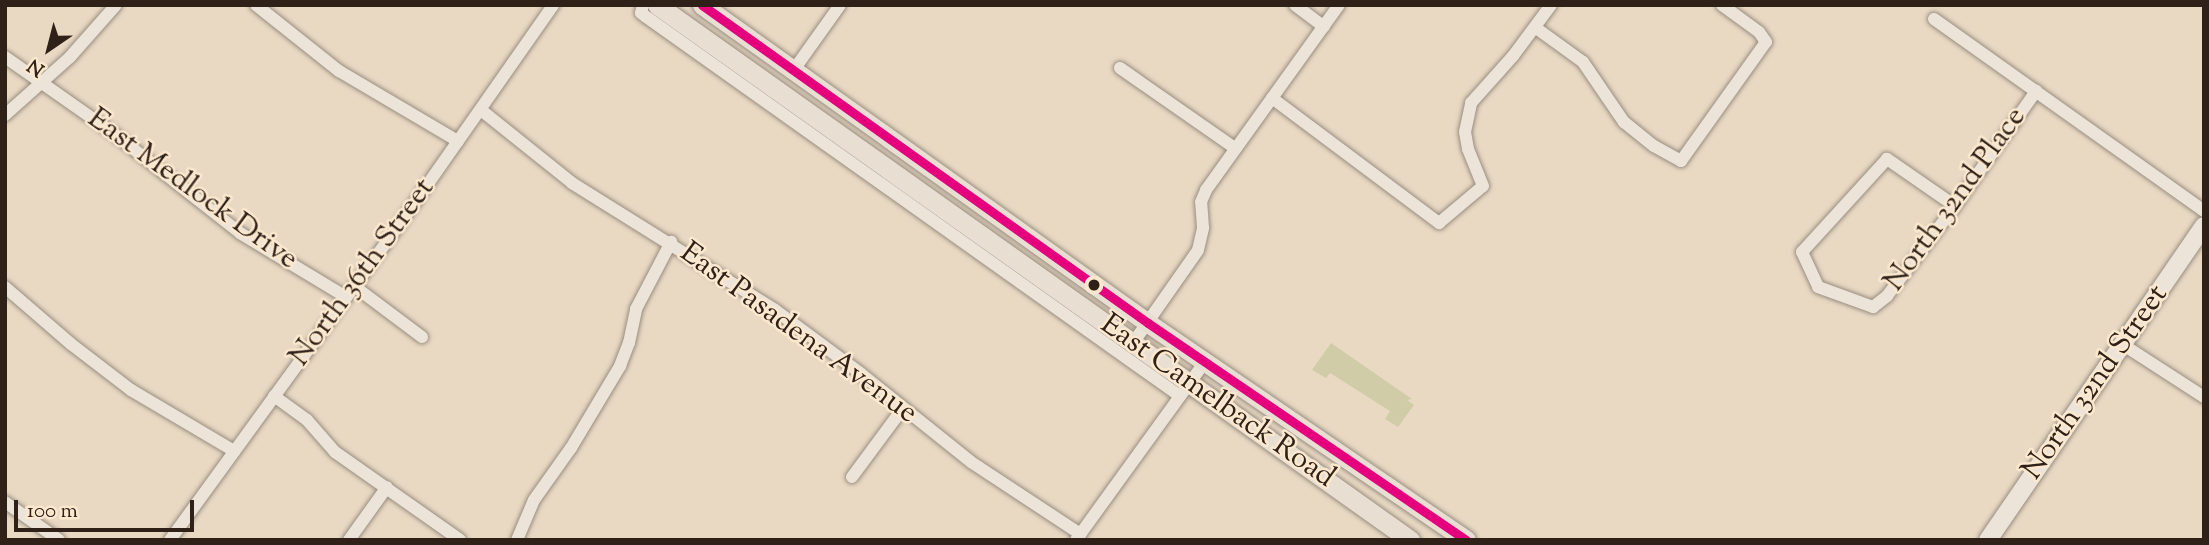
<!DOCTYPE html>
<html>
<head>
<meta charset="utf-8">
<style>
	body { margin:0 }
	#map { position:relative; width:2209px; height:545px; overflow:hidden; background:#e9d9c3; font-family:"Sorts Mill Goudy",serif }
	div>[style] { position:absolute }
	.green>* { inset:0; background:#cfcca7 }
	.roads { filter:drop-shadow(0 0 2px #998e80) drop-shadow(0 0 2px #998e80) }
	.street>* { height:12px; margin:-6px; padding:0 6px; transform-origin:6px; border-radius:6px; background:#ece4d9 }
	.secondary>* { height:18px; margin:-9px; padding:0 9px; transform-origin:9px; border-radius:9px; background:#ece4d9 }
	.primary>* { height:19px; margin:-9.5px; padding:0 9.5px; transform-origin:9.5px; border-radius:9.5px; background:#e8dfd2 }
	.bus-1>* { height:9px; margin:-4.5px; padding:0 4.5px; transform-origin:4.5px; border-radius:4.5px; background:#e5007d }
	.dots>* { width:19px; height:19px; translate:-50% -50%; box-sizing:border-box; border:4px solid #fbe8ce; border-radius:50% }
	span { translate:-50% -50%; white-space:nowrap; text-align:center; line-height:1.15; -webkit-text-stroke:5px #fbe8ce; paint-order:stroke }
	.street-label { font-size:30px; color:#2f2118 }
	.frame { position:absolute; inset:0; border:7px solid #2f2118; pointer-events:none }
	.north { position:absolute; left:14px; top:14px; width:70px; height:70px; -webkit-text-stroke:5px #fbe8ce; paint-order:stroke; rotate:215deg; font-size:19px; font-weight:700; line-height:28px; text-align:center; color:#2f2118 }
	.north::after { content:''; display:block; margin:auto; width:24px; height:32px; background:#2f2118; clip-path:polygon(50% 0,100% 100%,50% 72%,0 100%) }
	.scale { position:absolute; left:14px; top:500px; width:180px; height:32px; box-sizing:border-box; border:4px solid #2f2118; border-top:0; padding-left:9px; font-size:21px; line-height:24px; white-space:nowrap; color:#2f2118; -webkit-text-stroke:5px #fbe8ce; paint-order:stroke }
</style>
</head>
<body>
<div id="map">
	<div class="green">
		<i style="clip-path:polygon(1331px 343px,1412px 399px,1407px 400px,1414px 405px,1398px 427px,1385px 419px,1390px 411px,1330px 373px,1326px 378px,1312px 370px)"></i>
	</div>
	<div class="roads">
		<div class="street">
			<i style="left:256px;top:5px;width:106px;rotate:38.5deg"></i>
			<i style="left:339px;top:71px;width:138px;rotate:30.5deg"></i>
			<i style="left:643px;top:5px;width:8px;rotate:104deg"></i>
			<i style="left:641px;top:13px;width:5px;rotate:37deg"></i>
			<i style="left:645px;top:16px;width:656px;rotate:35.39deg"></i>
			<i style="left:1295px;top:5px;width:36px;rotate:37deg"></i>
			<i style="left:1934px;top:19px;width:331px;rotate:35.4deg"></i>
			<i style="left:1536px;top:28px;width:58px;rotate:35.9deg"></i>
			<i style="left:1583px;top:62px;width:73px;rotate:55.7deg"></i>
			<i style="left:1624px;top:122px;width:38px;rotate:39deg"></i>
			<i style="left:1654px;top:146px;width:31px;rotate:29deg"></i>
			<i style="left:1681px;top:161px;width:146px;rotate:-54.5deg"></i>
			<i style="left:1766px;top:42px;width:12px;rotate:-125deg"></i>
			<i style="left:1759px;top:32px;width:46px;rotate:-143.9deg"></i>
			<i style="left:5px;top:57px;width:132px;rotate:35.1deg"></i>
			<i style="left:113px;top:133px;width:162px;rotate:38.2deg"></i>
			<i style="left:240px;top:233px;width:124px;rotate:31.1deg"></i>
			<i style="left:1120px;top:68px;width:141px;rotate:34.9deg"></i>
			<i style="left:793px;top:71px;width:81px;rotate:-54.5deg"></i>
			<i style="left:1272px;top:98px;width:209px;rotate:36.8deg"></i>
			<i style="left:1439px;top:223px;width:57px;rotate:-40.1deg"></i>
			<i style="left:1483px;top:186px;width:40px;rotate:-112deg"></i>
			<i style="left:1468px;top:149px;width:17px;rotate:-100deg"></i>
			<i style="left:1465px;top:132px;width:30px;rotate:-78deg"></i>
			<i style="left:1471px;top:103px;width:63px;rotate:-48.2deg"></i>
			<i style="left:1513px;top:56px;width:64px;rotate:-53.3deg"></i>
			<i style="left:481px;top:110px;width:117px;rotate:38.7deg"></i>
			<i style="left:572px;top:183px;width:239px;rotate:32deg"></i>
			<i style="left:775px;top:310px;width:106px;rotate:36.5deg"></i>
			<i style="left:860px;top:373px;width:142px;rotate:38.7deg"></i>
			<i style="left:971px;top:462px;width:131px;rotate:33.4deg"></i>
			<i style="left:5px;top:115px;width:87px;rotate:-41.7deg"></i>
			<i style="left:70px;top:57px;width:69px;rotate:-48.5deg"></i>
			<i style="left:1955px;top:206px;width:83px;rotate:-145.3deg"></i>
			<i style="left:1887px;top:159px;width:126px;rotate:132.4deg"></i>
			<i style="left:1802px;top:252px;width:38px;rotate:65deg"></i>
			<i style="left:1818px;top:287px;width:59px;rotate:20deg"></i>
			<i style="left:1873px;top:307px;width:18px;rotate:-38deg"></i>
			<i style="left:1887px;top:296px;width:113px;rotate:-52.9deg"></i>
			<i style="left:1955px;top:206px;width:141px;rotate:-54.8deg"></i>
			<i style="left:354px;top:286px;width:85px;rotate:36.9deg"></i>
			<i style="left:5px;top:287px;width:87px;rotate:40.8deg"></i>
			<i style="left:71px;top:344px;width:76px;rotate:37.5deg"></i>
			<i style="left:131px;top:390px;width:120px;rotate:30.6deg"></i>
			<i style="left:1133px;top:343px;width:113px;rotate:-55deg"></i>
			<i style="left:1198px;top:250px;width:23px;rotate:-77deg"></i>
			<i style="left:1203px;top:228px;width:26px;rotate:-94deg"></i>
			<i style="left:1201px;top:202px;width:13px;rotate:-67deg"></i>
			<i style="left:1206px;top:190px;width:228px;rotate:-54.3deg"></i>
			<i style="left:2122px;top:344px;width:98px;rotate:32.9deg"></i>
			<i style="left:274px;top:396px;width:41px;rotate:36deg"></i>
			<i style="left:307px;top:420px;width:43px;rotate:48.8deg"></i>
			<i style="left:335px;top:452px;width:153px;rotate:35.1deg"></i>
			<i style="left:852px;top:477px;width:86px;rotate:-53.5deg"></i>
			<i style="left:5px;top:502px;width:66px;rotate:35.1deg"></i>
			<i style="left:170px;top:540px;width:394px;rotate:-54deg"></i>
			<i style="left:402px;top:221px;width:264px;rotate:-55deg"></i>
			<i style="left:349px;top:540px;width:65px;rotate:-54.4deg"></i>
			<i style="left:517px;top:540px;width:43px;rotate:-67deg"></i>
			<i style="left:534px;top:500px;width:64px;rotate:-54.6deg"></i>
			<i style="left:571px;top:448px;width:96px;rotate:-59.1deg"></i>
			<i style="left:620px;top:366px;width:25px;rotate:-69deg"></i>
			<i style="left:629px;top:343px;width:35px;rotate:-78deg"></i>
			<i style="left:636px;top:309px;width:76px;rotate:-62.4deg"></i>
			<i style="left:1076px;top:540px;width:220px;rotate:-54.1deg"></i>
		</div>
		<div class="secondary">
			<i style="left:1988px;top:540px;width:381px;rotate:-55.5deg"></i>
		</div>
		<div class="primary">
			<i style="left:657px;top:5px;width:924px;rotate:35.39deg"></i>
			<i style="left:702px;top:5px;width:548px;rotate:35.49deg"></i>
			<i style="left:1148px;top:323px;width:385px;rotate:34.3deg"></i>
		</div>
	</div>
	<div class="bus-1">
		<i style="left:702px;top:5px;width:548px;rotate:35.49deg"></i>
		<i style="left:1148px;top:323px;width:385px;rotate:34.3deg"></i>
	</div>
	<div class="dots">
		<i style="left:1094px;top:285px;background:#2f2118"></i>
	</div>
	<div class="street-label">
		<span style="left:192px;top:190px;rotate:36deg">East Medlock Drive</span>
		<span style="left:1956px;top:200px;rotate:-54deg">North 32nd Place</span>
		<span style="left:363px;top:273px;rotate:-54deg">North 36th Street</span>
		<span style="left:798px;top:334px;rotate:36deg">East Pasadena Avenue</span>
		<span style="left:2096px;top:383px;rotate:-55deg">North 32nd Street</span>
		<span style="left:1217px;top:402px;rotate:35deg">East Camelback Road</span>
	</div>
	<div class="frame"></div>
	<div class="north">N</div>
	<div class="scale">100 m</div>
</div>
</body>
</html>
